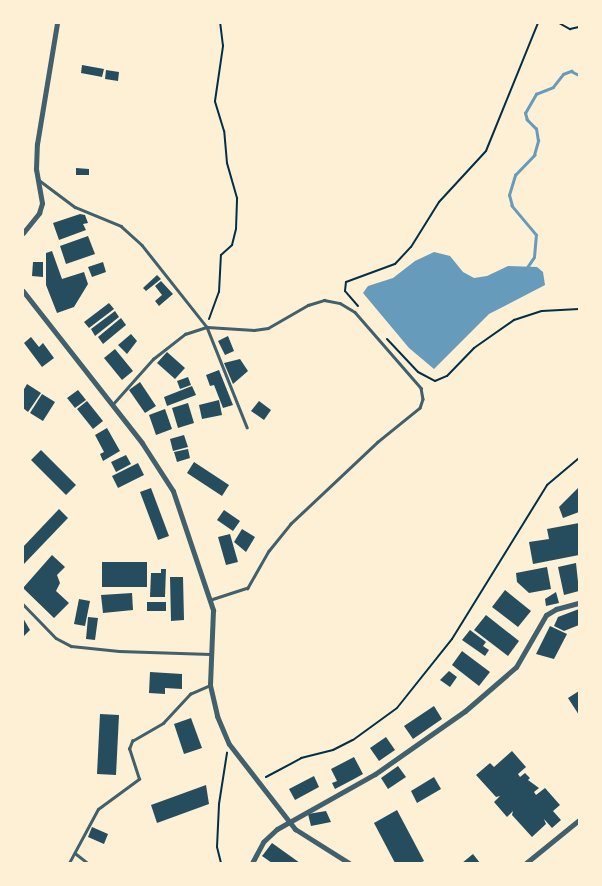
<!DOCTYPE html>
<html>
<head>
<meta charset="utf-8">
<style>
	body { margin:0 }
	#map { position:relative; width:602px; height:886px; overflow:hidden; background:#fdf0d5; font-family:Quicksand,sans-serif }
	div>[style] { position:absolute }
	.water>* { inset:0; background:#669bbc }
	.stream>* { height:2.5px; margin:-1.25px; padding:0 1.25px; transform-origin:1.25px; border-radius:1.25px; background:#669bbc }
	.building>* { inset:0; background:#264d5e }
	.path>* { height:2px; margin:-1px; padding:0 1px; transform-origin:1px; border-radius:1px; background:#003049 }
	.service>* { height:2.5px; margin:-1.25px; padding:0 1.25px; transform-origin:1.25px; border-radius:1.25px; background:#3f606c }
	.minor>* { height:5px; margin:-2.5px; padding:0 2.5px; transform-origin:2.5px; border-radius:2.5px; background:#3f606c }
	span { translate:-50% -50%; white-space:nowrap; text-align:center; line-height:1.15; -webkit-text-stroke:7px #fdf0d5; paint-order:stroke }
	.frame { position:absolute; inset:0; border:24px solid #fdf0d5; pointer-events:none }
</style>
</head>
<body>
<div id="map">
	<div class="water">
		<i style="clip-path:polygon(434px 252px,450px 256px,463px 272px,474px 278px,487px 276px,508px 266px,537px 267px,543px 272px,545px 285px,489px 314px,434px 369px,409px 348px,363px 293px,368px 286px,393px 278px,415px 261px)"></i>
	</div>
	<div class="stream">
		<i style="left:526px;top:269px;width:14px;rotate:-56deg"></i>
		<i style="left:534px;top:257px;width:22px;rotate:-85deg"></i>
		<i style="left:536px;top:235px;width:38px;rotate:-130deg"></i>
		<i style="left:512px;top:206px;width:11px;rotate:-105deg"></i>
		<i style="left:509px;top:195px;width:21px;rotate:-73deg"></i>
		<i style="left:515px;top:175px;width:28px;rotate:-46deg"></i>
		<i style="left:534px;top:155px;width:15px;rotate:-74deg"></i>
		<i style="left:538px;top:141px;width:12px;rotate:-99deg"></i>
		<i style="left:536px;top:129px;width:13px;rotate:-135deg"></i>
		<i style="left:527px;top:120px;width:7px;rotate:-106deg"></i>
		<i style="left:525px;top:113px;width:22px;rotate:-60deg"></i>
		<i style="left:536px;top:94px;width:18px;rotate:-22deg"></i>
		<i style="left:553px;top:87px;width:16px;rotate:-52deg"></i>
		<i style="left:563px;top:74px;width:9px;rotate:-21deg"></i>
		<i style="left:571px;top:71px;width:9px;rotate:27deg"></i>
	</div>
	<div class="building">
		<i style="clip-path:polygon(82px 65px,104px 69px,102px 77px,81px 73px)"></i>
		<i style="clip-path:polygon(106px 70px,119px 72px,118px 81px,105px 79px)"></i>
		<i style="clip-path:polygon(76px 168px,89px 169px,89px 175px,76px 175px)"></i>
		<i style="clip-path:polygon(80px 214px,85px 215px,88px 223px,83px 224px,86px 230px,59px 240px,53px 223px)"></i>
		<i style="clip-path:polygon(88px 236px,95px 254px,66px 264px,60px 246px)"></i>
		<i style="clip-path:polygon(52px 251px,62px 279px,84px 272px,88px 284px,74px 307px,57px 313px,46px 285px,46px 253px)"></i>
		<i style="clip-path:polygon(33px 262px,43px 262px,43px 277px,32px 276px)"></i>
		<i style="clip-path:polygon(103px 262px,106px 272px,92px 277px,88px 267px)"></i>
		<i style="clip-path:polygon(157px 275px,161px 279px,146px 291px,143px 288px)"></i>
		<i style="clip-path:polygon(161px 281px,173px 294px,159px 306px,155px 301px,162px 295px,155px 286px)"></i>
		<i style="clip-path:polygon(109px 303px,114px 309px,89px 328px,84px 322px)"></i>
		<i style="clip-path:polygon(115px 311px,119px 317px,95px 336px,91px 329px)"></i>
		<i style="clip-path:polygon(121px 318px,126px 325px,103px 344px,98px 337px)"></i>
		<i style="clip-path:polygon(131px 334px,137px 341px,127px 354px,118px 345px)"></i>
		<i style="clip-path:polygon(228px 336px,234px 351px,225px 355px,218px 341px)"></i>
		<i style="clip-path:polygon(31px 337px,39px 347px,43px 343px,54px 358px,42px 367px,24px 343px)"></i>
		<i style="clip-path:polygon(115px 349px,133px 371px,122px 380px,104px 358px)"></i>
		<i style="clip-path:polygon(167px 352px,185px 368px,175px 379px,157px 363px)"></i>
		<i style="clip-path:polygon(240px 359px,248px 371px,233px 384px,224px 363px)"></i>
		<i style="clip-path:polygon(219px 370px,233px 405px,223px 408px,214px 385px,210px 386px,206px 375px)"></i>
		<i style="clip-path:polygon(188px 377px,191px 385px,180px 389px,177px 381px)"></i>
		<i style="clip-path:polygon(140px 382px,156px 406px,145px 413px,129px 390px)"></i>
		<i style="clip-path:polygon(27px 384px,41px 393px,28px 412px,23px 408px,23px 391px)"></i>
		<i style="clip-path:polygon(192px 386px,196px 395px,167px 406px,164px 397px)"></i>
		<i style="clip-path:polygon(78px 390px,86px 400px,75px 408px,67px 398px)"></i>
		<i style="clip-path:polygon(42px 394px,55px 402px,43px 421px,30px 413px)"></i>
		<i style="clip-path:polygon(219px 400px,222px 415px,202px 419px,199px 405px)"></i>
		<i style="clip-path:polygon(87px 401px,103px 421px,93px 429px,77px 409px)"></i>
		<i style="clip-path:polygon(259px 401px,271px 410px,264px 420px,251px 411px)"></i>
		<i style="clip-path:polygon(188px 403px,194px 423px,178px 428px,172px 408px)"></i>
		<i style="clip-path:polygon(165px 409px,172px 429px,156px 435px,149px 415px)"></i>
		<i style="clip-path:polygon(107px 428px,120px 451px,103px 461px,100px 454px,104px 452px,95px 435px)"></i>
		<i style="clip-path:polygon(184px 435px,188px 447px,173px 451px,170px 439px)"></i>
		<i style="clip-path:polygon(188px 449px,190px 458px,177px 462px,174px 452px)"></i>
		<i style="clip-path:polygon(41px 450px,76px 485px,66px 495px,31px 460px)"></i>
		<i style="clip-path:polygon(126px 455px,131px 464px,116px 472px,111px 462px)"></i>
		<i style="clip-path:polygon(194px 462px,229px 485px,222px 496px,187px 473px)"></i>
		<i style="clip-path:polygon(138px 463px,144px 475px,118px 488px,112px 476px)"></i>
		<i style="clip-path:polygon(579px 487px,579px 512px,563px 518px,559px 507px)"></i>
		<i style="clip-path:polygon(151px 488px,169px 536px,158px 540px,140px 492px)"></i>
		<i style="clip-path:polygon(59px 509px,68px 518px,23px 565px,23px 547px)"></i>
		<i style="clip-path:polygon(224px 510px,240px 521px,233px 531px,217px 520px)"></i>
		<i style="clip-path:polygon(579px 523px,579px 555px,533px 564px,529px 542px,549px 539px,547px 529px)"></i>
		<i style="clip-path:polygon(242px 529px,255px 537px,246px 552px,234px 542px)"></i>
		<i style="clip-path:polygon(230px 534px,238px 562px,226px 565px,218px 537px)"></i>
		<i style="clip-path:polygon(52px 555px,65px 567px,57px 575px,60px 583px,56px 591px,69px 603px,54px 618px,23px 588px)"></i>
		<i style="clip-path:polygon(102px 562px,147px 562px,147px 587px,102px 587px)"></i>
		<i style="clip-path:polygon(576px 563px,579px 591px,564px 595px,558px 567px)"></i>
		<i style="clip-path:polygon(547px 567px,551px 589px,529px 593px,517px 582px,516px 573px)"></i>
		<i style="clip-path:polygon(161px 569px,166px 569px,165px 597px,150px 597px,151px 573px,161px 573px)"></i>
		<i style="clip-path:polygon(170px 577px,183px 577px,184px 620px,171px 621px)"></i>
		<i style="clip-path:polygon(505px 590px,531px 611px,518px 627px,492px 607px)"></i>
		<i style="clip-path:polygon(556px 592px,559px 603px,546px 606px,545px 599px)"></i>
		<i style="clip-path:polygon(132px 593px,133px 610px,103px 613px,101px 595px)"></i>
		<i style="clip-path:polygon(79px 599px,90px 601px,85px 626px,74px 624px)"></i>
		<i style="clip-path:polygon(147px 602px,166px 602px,166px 611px,147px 611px)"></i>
		<i style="clip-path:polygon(579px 609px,579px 625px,564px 631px,554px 626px,558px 617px)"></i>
		<i style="clip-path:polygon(486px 615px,519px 641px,508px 656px,474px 630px)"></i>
		<i style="clip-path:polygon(88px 617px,98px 618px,95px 640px,86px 639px)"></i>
		<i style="clip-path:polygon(23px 618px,30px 630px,23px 637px)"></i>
		<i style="clip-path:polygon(550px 626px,567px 634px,554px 659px,536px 654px)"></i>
		<i style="clip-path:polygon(470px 630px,486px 642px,483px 646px,489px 650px,485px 656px,462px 640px)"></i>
		<i style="clip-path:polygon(462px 651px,490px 672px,479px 686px,452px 665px)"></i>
		<i style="clip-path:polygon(449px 671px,457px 677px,450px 687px,440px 680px)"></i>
		<i style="clip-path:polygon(150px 672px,182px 674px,182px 689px,165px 688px,165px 694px,149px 693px)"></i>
		<i style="clip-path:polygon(579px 691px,579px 715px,568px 698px)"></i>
		<i style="clip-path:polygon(434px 706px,442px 719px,413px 739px,404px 726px)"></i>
		<i style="clip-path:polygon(100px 714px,119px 715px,116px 775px,97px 774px)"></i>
		<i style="clip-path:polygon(191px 718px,202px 748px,184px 754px,174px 724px)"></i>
		<i style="clip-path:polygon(386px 737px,395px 750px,379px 761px,370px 748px)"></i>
		<i style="clip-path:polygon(512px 751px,526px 767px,518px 774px,520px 777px,525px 773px,530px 778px,528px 780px,539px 788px,534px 792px,536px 795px,545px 788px,560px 805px,553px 811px,561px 820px,552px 828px,544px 819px,546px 824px,532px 837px,512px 815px,513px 811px,507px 817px,494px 802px,500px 796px,496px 797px,476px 775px,490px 763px,494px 767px)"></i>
		<i style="clip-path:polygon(354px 757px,363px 774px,354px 779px,350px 773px,354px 779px,335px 789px,332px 783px,337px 781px,331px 769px)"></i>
		<i style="clip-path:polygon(398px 766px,406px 777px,388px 789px,381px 778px)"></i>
		<i style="clip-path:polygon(314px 776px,319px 787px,295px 800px,289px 789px)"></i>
		<i style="clip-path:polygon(434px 777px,441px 789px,417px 803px,411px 791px)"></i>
		<i style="clip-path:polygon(206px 785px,209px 804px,157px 823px,151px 805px)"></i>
		<i style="clip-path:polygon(397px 810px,424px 861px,420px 863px,395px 863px,374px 823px)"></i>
		<i style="clip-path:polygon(326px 811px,331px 822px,311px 826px,308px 814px)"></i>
		<i style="clip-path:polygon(92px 827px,108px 834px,104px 844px,88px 837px)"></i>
		<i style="clip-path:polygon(272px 843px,300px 863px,272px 863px,262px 856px)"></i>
		<i style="clip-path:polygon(473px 854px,480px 863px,462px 863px)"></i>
	</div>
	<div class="path">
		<i style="left:559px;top:23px;width:13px;rotate:29deg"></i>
		<i style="left:570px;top:29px;width:9px;rotate:-13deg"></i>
		<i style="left:358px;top:306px;width:20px;rotate:-131deg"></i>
		<i style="left:345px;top:291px;width:9px;rotate:-84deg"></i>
		<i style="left:346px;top:282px;width:52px;rotate:-20.2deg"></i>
		<i style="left:395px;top:264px;width:23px;rotate:-47deg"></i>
		<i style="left:411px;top:247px;width:53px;rotate:-58.1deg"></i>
		<i style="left:439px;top:202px;width:69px;rotate:-47.3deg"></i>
		<i style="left:486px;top:151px;width:138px;rotate:-67.9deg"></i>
		<i style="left:209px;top:319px;width:29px;rotate:-70deg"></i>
		<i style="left:219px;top:292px;width:37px;rotate:-87deg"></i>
		<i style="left:221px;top:255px;width:15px;rotate:-42deg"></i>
		<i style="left:232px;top:245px;width:16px;rotate:-76deg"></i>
		<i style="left:236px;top:229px;width:31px;rotate:-88deg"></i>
		<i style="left:237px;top:198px;width:36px;rotate:-106deg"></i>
		<i style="left:227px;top:163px;width:32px;rotate:-95deg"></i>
		<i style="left:224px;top:131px;width:31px;rotate:-107deg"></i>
		<i style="left:215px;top:101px;width:56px;rotate:-81.7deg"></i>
		<i style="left:223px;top:46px;width:23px;rotate:-97deg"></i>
		<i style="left:387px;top:339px;width:45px;rotate:46.8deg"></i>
		<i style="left:418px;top:372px;width:19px;rotate:28deg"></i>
		<i style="left:435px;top:381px;width:13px;rotate:-23deg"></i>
		<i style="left:447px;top:376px;width:39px;rotate:-46deg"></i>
		<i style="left:474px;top:348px;width:49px;rotate:-35deg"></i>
		<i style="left:514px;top:320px;width:29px;rotate:-18deg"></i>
		<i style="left:542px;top:311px;width:37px;rotate:-3deg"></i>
		<i style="left:266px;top:777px;width:40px;rotate:-28deg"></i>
		<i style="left:301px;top:758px;width:33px;rotate:-14deg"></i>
		<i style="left:333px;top:750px;width:22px;rotate:-27deg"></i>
		<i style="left:353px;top:740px;width:54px;rotate:-36deg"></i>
		<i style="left:397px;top:708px;width:88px;rotate:-51.4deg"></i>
		<i style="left:452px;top:639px;width:181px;rotate:-58.3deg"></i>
		<i style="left:547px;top:485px;width:42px;rotate:-40.2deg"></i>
		<i style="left:221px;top:863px;width:16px;rotate:-104deg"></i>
		<i style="left:217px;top:847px;width:43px;rotate:-87.3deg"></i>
		<i style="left:219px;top:804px;width:52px;rotate:-81.1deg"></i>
	</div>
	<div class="service">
		<i style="left:39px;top:180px;width:45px;rotate:36.9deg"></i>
		<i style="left:75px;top:207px;width:50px;rotate:22.4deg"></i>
		<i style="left:121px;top:226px;width:28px;rotate:42deg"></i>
		<i style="left:142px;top:245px;width:105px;rotate:51.6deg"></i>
		<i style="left:207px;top:327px;width:108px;rotate:68.2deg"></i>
		<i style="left:112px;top:405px;width:62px;rotate:-48.3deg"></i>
		<i style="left:153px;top:359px;width:41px;rotate:-38deg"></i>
		<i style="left:185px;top:334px;width:23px;rotate:-18deg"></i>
		<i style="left:207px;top:327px;width:47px;rotate:3.7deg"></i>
		<i style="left:254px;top:330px;width:14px;rotate:-8deg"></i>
		<i style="left:268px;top:328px;width:46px;rotate:-29.9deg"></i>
		<i style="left:308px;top:305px;width:17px;rotate:-17deg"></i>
		<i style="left:324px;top:300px;width:16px;rotate:11deg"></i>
		<i style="left:340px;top:303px;width:17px;rotate:31deg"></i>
		<i style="left:355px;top:312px;width:101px;rotate:49deg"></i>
		<i style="left:421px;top:388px;width:11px;rotate:80deg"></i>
		<i style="left:423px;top:399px;width:9px;rotate:108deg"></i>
		<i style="left:420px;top:408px;width:54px;rotate:141deg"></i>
		<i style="left:378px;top:442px;width:120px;rotate:136.7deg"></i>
		<i style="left:291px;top:524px;width:35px;rotate:129deg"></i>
		<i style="left:269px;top:551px;width:43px;rotate:119.6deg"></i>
		<i style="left:248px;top:588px;width:40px;rotate:162deg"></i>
		<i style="left:23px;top:604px;width:47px;rotate:45.9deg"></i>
		<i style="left:56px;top:638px;width:17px;rotate:28deg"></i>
		<i style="left:71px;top:646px;width:48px;rotate:5.9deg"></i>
		<i style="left:119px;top:651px;width:91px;rotate:1.9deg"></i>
		<i style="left:75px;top:853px;width:16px;rotate:38deg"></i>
		<i style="left:69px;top:863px;width:61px;rotate:-61.8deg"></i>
		<i style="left:98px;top:809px;width:51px;rotate:-36.2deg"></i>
		<i style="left:139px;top:779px;width:32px;rotate:-108deg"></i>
		<i style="left:129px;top:749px;width:9px;rotate:-69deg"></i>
		<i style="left:132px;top:741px;width:36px;rotate:-30deg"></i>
		<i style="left:163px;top:723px;width:40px;rotate:-47deg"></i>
		<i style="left:190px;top:694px;width:22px;rotate:-24deg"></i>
	</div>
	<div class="minor">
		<i style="left:23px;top:233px;width:26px;rotate:-51deg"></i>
		<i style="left:39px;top:213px;width:10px;rotate:-73deg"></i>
		<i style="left:42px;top:203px;width:35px;rotate:-100deg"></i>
		<i style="left:36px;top:169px;width:25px;rotate:-88deg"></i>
		<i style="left:37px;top:144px;width:123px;rotate:-80.6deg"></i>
		<i style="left:23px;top:291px;width:193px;rotate:51.9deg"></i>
		<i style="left:142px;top:443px;width:57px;rotate:57.1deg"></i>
		<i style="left:173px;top:491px;width:126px;rotate:71.4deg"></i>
		<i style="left:213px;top:610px;width:75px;rotate:92.3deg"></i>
		<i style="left:210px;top:685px;width:32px;rotate:77deg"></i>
		<i style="left:217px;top:716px;width:30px;rotate:67deg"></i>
		<i style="left:229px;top:744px;width:108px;rotate:52.2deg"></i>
		<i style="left:295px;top:829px;width:64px;rotate:32.2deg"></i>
		<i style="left:252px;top:863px;width:24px;rotate:-62deg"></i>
		<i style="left:263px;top:842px;width:19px;rotate:-43deg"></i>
		<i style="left:277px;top:829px;width:112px;rotate:-29.3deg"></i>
		<i style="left:375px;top:774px;width:110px;rotate:-35deg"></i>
		<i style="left:465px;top:711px;width:67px;rotate:-40.8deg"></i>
		<i style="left:516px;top:667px;width:60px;rotate:-60deg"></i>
		<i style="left:546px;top:615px;width:12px;rotate:-31deg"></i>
		<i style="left:556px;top:609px;width:24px;rotate:-15deg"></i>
		<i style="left:526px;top:863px;width:68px;rotate:-39.1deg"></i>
	</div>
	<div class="frame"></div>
</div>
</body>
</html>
